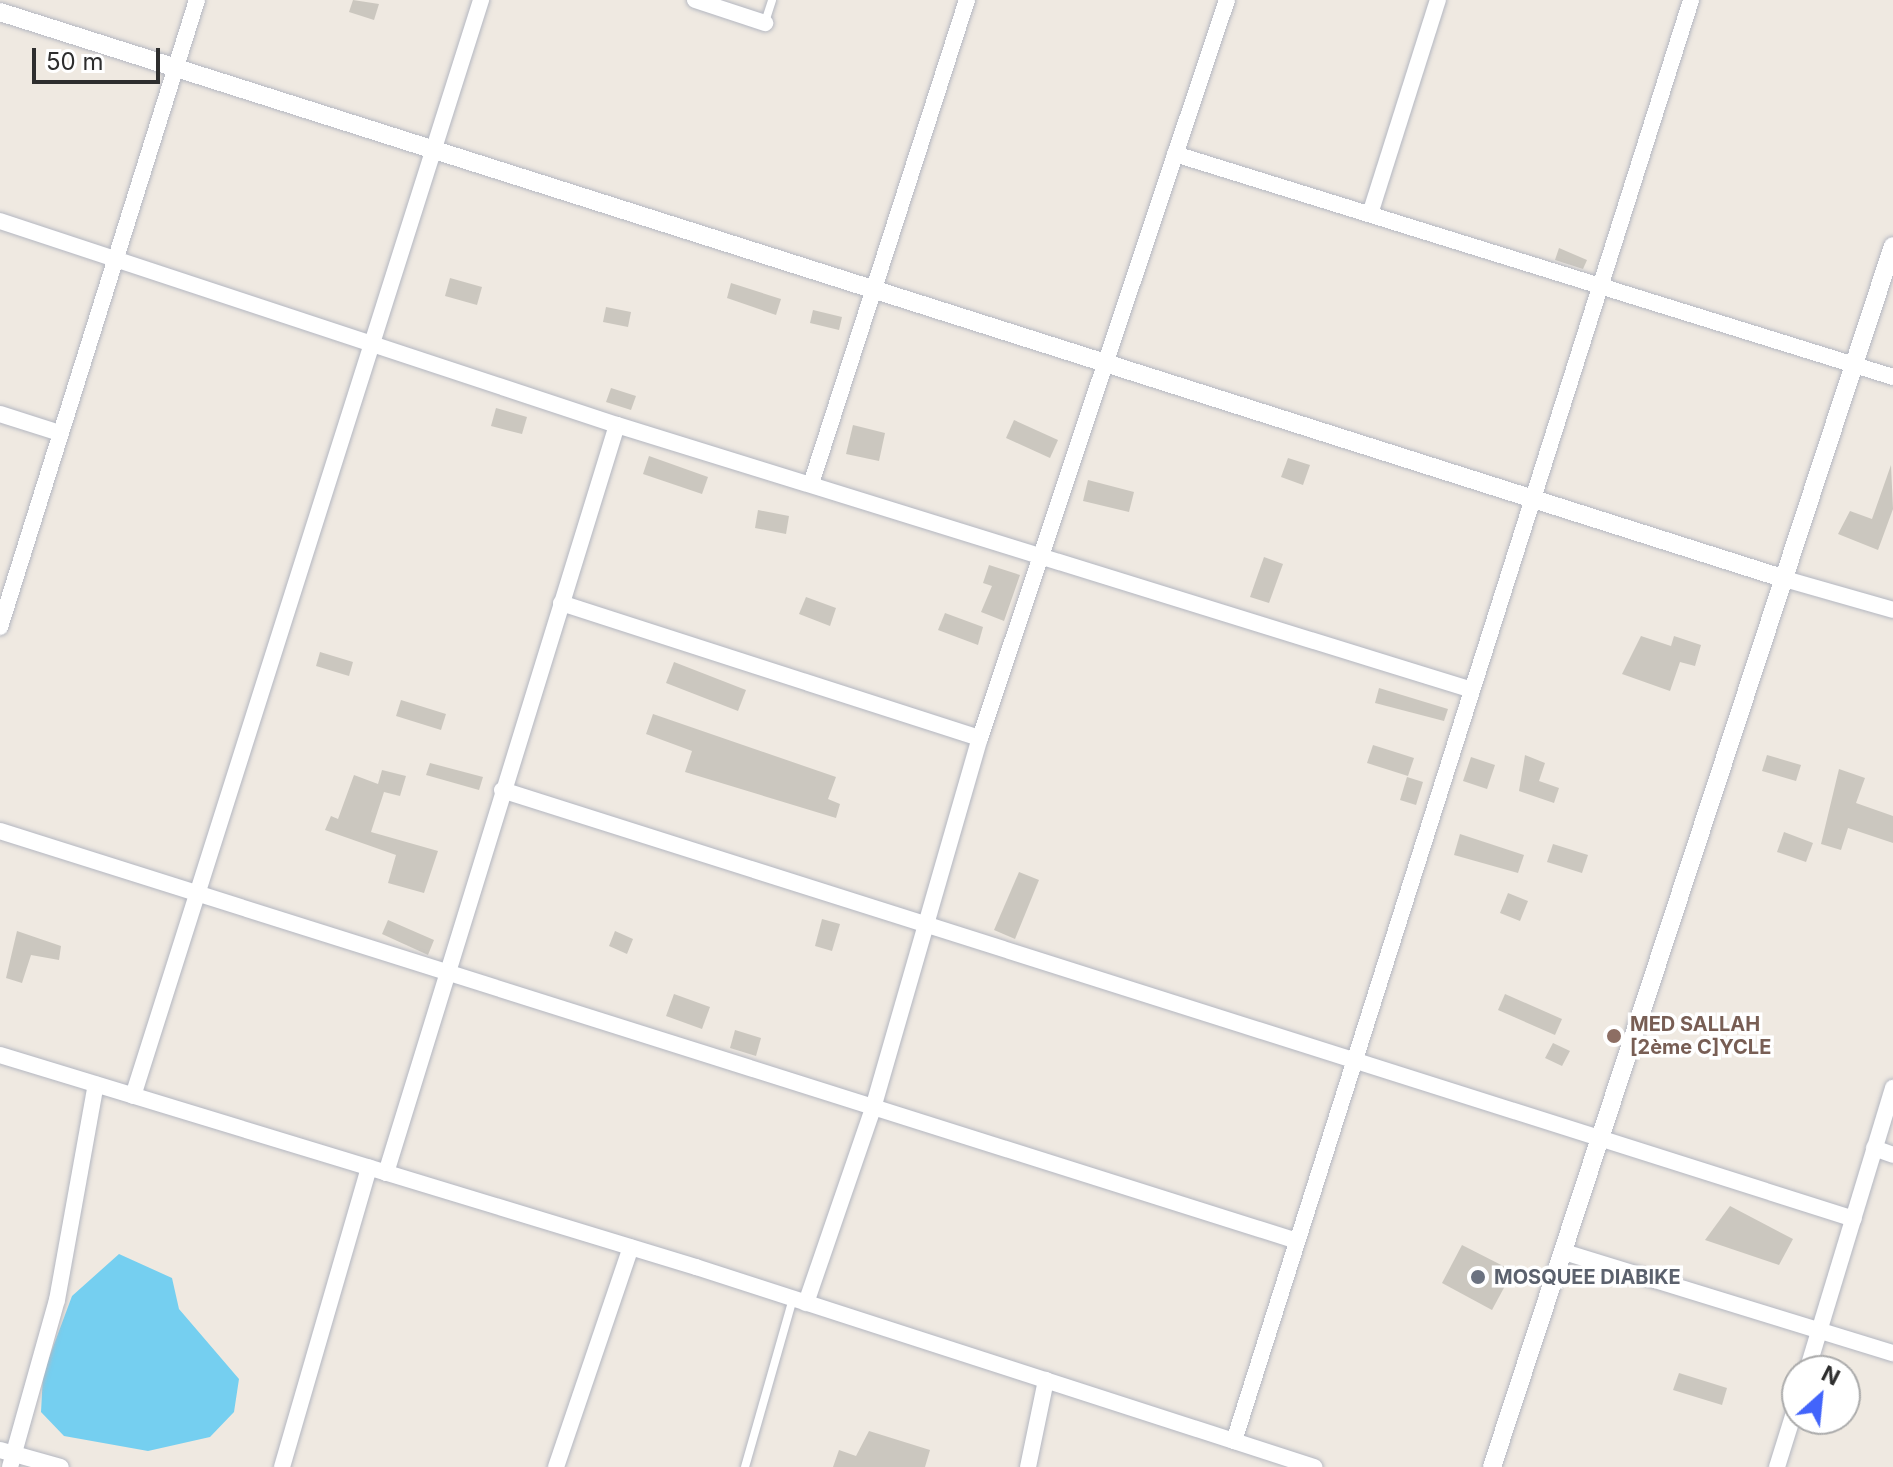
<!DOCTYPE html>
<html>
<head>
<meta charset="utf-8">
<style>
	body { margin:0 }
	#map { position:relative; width:1893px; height:1467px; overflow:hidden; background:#efe9e1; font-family:Inter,sans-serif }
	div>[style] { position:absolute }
	.water>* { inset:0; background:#75cff0 }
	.building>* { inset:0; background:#cbc7bf }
	.roads { filter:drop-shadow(0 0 2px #b4b7c1) drop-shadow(0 0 2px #b4b7c1) }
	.service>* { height:8px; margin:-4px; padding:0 4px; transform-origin:4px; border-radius:4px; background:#fff }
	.minor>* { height:16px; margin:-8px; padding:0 8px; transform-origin:8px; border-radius:8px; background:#fff }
	.tertiary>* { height:18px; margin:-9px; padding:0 9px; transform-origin:9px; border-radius:9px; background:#fff }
	.dots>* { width:22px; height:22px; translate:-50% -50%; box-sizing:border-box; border:4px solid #fff; border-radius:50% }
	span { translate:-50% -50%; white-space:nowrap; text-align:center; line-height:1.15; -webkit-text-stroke:7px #fff; paint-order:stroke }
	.education-label { font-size:20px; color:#785e54; font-weight:700 }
	.left { translate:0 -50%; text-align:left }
	.worship-label { font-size:20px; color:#5b616d; font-weight:700 }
	.north { position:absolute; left:1781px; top:1355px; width:80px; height:80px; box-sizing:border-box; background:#fff; border:2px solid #ababab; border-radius:50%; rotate:27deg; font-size:22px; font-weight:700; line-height:32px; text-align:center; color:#2e2e2e }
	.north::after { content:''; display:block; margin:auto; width:28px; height:36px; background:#4264fb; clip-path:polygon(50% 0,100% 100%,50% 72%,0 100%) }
	.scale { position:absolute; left:32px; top:48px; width:128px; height:36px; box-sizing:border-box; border:4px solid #2e2e2e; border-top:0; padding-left:10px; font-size:24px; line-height:28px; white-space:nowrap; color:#2e2e2e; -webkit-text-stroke:6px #fff; paint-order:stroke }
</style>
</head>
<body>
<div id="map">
	<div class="water">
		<i style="clip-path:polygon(119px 1254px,172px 1278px,179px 1309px,239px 1379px,234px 1412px,210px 1437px,148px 1451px,64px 1436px,41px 1412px,43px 1374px,72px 1296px)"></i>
	</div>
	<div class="building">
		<i style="clip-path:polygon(353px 0,379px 4px,374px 20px,349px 12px)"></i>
		<i style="clip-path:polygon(1559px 248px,1587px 260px,1583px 269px,1555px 260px)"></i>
		<i style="clip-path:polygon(450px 278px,482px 287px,477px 305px,445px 296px)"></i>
		<i style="clip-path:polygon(731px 283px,781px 299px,776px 315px,727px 298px)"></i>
		<i style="clip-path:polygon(606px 307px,631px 312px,628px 327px,603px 322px)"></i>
		<i style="clip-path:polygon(813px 310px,842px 317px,839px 330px,810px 323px)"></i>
		<i style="clip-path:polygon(611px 388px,636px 396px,631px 410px,606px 402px)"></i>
		<i style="clip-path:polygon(496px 408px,527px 417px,522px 434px,491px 426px)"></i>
		<i style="clip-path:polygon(1014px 420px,1058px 440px,1050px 458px,1006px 438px)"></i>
		<i style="clip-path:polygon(853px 425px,885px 433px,879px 461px,846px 454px)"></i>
		<i style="clip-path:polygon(649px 456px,708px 477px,702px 494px,643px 474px)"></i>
		<i style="clip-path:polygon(1288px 458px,1310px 465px,1303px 485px,1281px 477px)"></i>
		<i style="clip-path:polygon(1891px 465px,1893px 509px,1878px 550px,1838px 534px,1850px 511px,1872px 519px)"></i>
		<i style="clip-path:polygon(1088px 480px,1134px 492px,1129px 512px,1083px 501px)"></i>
		<i style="clip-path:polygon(758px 510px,789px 516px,786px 534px,755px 528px)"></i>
		<i style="clip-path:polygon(1264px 557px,1283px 564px,1269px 603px,1250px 597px)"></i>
		<i style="clip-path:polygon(989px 565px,1020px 575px,1004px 621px,981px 612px,992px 586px,983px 583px)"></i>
		<i style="clip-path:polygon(806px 597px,836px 608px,830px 626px,799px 614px)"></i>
		<i style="clip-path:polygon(945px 613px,983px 627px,978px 645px,938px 630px)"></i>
		<i style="clip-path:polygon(1641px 636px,1671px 646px,1674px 636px,1701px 645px,1695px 666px,1680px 662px,1670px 691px,1622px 674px)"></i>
		<i style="clip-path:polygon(320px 652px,353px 662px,349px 676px,316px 666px)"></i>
		<i style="clip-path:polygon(674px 662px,746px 690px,738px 711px,666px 683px)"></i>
		<i style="clip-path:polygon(1379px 688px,1448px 709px,1444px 721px,1375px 703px)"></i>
		<i style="clip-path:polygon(401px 700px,446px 714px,441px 730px,396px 716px)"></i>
		<i style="clip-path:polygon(653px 714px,836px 777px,828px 799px,840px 804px,836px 818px,685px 772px,692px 751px,646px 734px)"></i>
		<i style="clip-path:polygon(1373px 745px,1414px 758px,1408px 776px,1367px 763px)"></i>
		<i style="clip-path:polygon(1525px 755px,1545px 763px,1539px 781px,1559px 788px,1554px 803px,1519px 791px)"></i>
		<i style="clip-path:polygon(1767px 755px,1801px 765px,1796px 781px,1762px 771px)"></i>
		<i style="clip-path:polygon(1471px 757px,1495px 765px,1487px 789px,1463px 781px)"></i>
		<i style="clip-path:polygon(430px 763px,483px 777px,479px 790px,426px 775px)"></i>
		<i style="clip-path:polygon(1839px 769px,1865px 778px,1856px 803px,1893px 816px,1893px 843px,1848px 828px,1841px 850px,1821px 844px)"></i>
		<i style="clip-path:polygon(382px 770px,406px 776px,400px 796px,384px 792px,371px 832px,438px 851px,424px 893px,388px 883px,396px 855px,325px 830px,331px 816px,338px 819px,354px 775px,378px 784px)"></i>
		<i style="clip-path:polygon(1407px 777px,1423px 782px,1416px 805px,1400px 800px)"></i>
		<i style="clip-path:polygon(1784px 832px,1813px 843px,1806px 862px,1777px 852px)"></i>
		<i style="clip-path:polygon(1460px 834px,1524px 855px,1518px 873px,1454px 855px)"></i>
		<i style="clip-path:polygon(1553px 844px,1588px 855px,1582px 873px,1547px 862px)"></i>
		<i style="clip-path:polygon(1019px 872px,1039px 880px,1015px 939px,994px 930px)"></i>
		<i style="clip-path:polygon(1508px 893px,1528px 901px,1520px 921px,1500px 913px)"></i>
		<i style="clip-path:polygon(822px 919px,840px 924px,832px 951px,815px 946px)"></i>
		<i style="clip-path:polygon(388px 920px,434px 940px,428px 955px,382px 934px)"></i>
		<i style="clip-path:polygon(17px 931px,61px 946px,59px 960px,31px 955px,22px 983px,6px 978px)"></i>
		<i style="clip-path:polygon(615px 931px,633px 939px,627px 954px,609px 946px)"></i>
		<i style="clip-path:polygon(674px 994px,710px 1007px,702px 1029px,666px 1016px)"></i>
		<i style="clip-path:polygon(1505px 994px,1562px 1019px,1555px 1035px,1498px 1010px)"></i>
		<i style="clip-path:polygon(735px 1030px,761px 1038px,756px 1056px,730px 1048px)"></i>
		<i style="clip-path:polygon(1553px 1043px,1570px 1051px,1562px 1066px,1545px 1058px)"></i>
		<i style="clip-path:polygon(1730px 1206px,1793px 1239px,1779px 1265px,1705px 1240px)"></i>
		<i style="clip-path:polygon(1462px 1245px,1513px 1271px,1492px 1310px,1442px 1283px)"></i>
		<i style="clip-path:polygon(1679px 1373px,1727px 1388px,1722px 1405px,1673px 1390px)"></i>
		<i style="clip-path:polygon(869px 1431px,930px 1450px,925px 1467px,833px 1467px,839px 1450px,856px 1456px)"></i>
	</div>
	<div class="roads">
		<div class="service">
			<i style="left:765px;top:22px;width:23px;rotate:-72deg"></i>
			<i style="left:745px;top:1467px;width:176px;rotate:-74.1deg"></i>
		</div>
		<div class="minor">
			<i style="left:695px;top:0;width:74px;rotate:18.2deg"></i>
			<i style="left:1175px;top:154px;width:752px;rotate:17.25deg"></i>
			<i style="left:1370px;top:214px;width:225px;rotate:-72.4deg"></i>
			<i style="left:0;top:221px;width:650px;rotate:18.3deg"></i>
			<i style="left:617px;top:425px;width:895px;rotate:17.22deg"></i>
			<i style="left:0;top:414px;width:63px;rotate:17.6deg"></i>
			<i style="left:811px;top:484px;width:509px;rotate:-72.14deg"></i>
			<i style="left:1788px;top:580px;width:109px;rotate:15.9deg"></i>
			<i style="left:561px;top:603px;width:440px;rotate:17.9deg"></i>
			<i style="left:0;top:627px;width:657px;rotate:-72.56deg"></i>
			<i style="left:502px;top:790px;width:1418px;rotate:17.6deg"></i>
			<i style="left:0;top:831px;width:1360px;rotate:17.54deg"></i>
			<i style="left:0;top:1055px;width:728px;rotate:16.94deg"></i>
			<i style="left:696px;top:1267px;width:650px;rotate:17.93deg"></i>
			<i style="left:133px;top:1096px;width:1150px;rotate:-72.38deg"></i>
			<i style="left:1874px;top:1148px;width:20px;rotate:20deg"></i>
			<i style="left:386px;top:1173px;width:783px;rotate:-72.84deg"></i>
			<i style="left:1564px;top:1252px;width:344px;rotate:17.1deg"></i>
			<i style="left:806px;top:1303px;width:206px;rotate:-71deg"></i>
			<i style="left:873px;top:1108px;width:385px;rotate:-73.9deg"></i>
			<i style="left:980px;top:738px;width:778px;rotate:-71.5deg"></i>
			<i style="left:1807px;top:1371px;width:296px;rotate:-73.1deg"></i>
			<i style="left:1234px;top:1441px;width:1512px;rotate:-72.4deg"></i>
			<i style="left:0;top:1450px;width:63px;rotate:15.6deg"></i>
			<i style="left:10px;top:1467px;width:173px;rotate:-74.3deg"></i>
			<i style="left:57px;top:1300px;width:219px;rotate:-79.8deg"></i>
			<i style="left:282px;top:1467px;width:312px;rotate:-73.8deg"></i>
			<i style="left:556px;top:1467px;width:232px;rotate:-71.2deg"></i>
			<i style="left:1028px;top:1467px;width:89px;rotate:-78.3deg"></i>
			<i style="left:1777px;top:1467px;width:67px;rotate:-72.6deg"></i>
		</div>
		<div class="tertiary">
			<i style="left:0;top:12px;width:1876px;rotate:17.62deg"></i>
			<i style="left:1492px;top:1467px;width:1285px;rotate:-71.82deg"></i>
		</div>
	</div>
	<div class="dots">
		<i style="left:1614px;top:1036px;background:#8d6e63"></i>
		<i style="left:1478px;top:1277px;background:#6b7280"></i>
	</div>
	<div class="education-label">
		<span class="left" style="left:1630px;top:1036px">MED SALLAH<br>[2ème C]YCLE</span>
	</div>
	<div class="worship-label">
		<span class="left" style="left:1494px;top:1277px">MOSQUEE DIABIKE</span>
	</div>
	<div class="north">N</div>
	<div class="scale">50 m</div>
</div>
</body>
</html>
